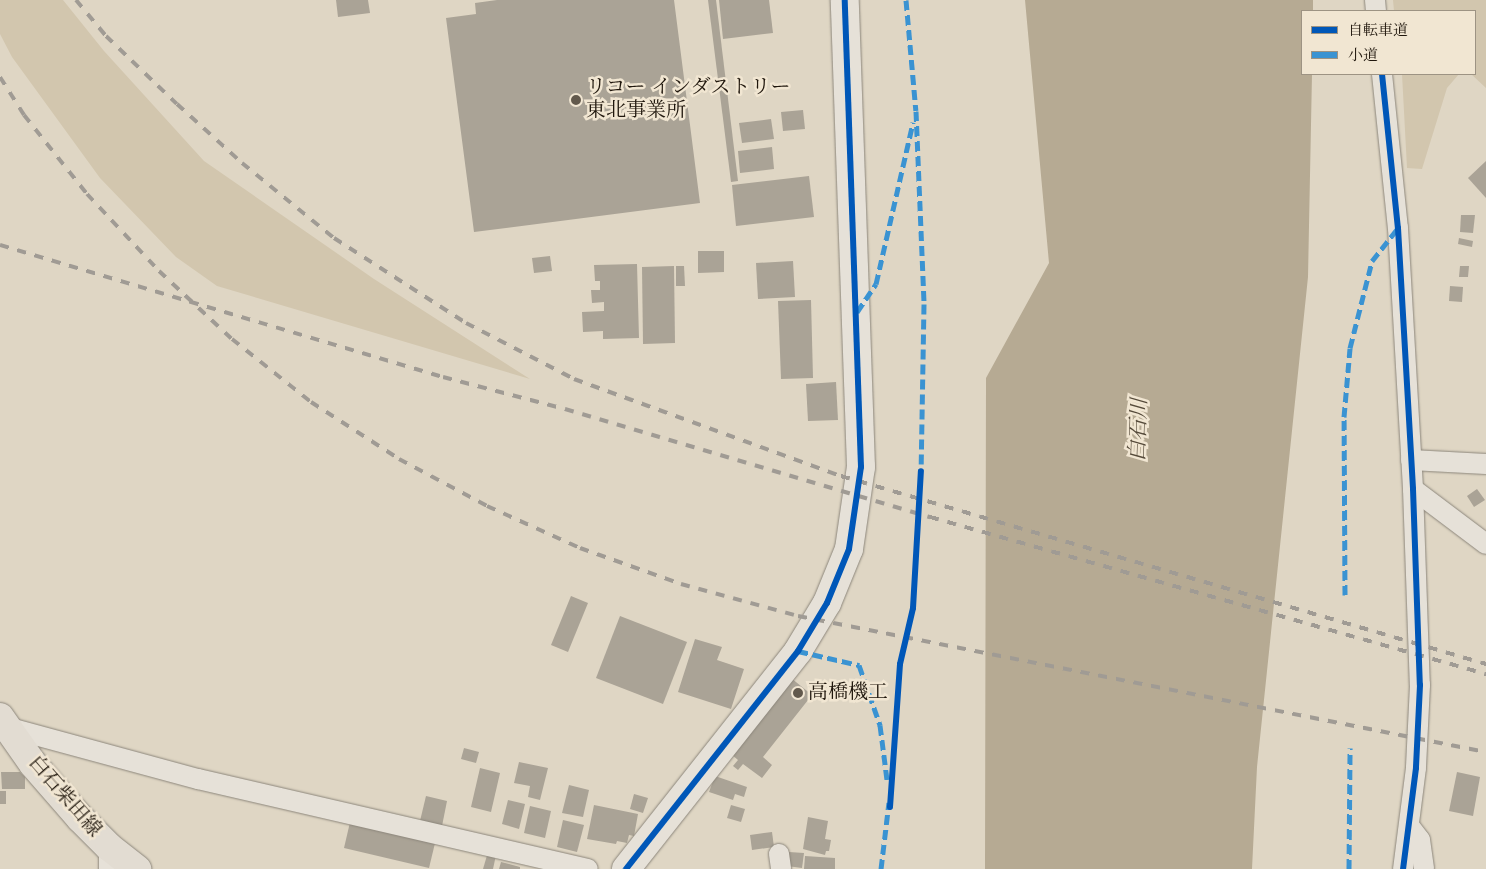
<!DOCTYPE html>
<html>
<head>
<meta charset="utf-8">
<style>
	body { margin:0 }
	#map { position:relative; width:1486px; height:869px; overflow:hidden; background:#dfd6c4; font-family:"Old Standard TT","Noto Serif JP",serif }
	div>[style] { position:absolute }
	.green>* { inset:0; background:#d2c6ae }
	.water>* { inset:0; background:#b6aa93 }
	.building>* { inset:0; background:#aaa396 }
	.roads { filter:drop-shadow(0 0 1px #8c867b) drop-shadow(0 0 1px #8c867b) }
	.street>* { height:20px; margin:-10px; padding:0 10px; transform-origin:10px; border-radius:10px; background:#e6e1d8 }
	.secondary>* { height:28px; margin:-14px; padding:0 14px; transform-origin:14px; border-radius:14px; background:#e6e1d8 }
	.primary>* { height:28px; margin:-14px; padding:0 14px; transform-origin:14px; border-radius:14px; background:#e2dcd2 }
	.rail>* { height:4px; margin-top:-2px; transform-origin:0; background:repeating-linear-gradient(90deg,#a09b94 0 9px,transparent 0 18px) }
	.quiet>* { height:5px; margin-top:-2.5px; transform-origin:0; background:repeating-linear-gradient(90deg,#3a93d2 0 10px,transparent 0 15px) }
	.cycleway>* { height:6px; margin:-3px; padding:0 3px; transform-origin:3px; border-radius:3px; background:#0057b8 }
	.dots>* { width:14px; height:14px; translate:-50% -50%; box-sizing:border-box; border:2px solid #f1e6d2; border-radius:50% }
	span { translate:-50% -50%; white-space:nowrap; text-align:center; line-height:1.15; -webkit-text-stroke:5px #f1e6d2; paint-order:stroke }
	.poi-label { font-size:20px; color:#1f160c }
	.left { translate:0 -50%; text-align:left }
	.street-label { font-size:20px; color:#1f160c }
	.water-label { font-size:21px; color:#554a3a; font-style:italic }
	.legend { position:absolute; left:1301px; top:10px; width:175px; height:65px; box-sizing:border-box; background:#f1e6d2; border:1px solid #9d9383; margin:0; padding:6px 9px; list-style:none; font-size:15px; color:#1f160c }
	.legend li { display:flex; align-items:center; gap:10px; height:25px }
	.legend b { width:25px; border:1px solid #9d9383 }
</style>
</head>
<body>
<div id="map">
	<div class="green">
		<i style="clip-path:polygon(0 0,63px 0,104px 51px,204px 161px,374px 279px,530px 379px,217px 286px,176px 257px,100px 178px,12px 57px,0 34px)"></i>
		<i style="clip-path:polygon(1393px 0,1486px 0,1486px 88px,1471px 74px,1475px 74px,1475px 11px,1394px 11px)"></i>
		<i style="clip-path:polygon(1402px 74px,1459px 74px,1447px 88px,1422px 169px,1407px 168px)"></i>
	</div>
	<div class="water">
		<i style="clip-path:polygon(1025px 0,1313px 0,1313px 11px,1302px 11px,1302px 74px,1312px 74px,1308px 277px,1257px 767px,1252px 869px,985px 869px,986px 378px,1049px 263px)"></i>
	</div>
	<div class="building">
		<i style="clip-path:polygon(336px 0,368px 0,370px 13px,338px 17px)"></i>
		<i style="clip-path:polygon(497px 0,674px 0,700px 203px,474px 232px,446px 18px,476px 14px,475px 3px)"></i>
		<i style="clip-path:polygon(708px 0,716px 0,738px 181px,731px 182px)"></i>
		<i style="clip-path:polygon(719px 0,769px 0,773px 33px,723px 39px)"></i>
		<i style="clip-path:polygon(803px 110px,805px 129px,783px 131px,781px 112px)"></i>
		<i style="clip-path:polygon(771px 119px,774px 139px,742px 143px,739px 123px)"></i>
		<i style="clip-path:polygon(772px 147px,774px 169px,740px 173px,738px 151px)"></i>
		<i style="clip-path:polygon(1486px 161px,1486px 198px,1468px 178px)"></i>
		<i style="clip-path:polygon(809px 176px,814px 217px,736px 226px,732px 185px)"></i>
		<i style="clip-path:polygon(1461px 215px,1475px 215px,1473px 233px,1460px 232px)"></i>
		<i style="clip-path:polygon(1459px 238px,1473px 241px,1472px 247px,1458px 244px)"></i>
		<i style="clip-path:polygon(698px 251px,724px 251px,724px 272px,698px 273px)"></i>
		<i style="clip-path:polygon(550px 256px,552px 271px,534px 273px,532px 258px)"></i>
		<i style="clip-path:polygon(793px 261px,795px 297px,758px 299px,756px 263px)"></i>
		<i style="clip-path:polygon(637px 264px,639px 338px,603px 339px,603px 331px,583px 332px,582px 312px,604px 311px,604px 302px,592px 303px,591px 290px,600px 290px,600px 281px,595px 281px,594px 265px)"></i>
		<i style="clip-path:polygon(674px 266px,675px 343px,643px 344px,642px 267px)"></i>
		<i style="clip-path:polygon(676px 266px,684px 266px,685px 286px,676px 286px)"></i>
		<i style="clip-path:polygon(1460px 266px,1469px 266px,1468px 277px,1459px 277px)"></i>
		<i style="clip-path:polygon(1450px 286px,1463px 287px,1462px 302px,1449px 301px)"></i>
		<i style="clip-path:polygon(811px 300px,813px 378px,781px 379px,778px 301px)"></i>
		<i style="clip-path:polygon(836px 382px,838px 420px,808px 421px,806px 384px)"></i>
		<i style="clip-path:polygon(1477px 489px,1485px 500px,1474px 507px,1467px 496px)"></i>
		<i style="clip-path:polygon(571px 596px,588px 603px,568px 652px,551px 645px)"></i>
		<i style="clip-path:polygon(620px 616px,687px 642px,663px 704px,596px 678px)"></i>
		<i style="clip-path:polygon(695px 639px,722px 647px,717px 660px,744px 669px,731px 709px,678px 692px)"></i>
		<i style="clip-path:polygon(791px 678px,812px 695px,763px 757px,772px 765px,762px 778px,743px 764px,738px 770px,733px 766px,738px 760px,731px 754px)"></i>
		<i style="clip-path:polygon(464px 748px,479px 752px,476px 763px,461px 759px)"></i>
		<i style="clip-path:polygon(519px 762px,548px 768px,540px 800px,528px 797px,530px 786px,514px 783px)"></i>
		<i style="clip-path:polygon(480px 768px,500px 773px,491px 812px,471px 807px)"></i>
		<i style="clip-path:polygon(1px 772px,20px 772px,25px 777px,25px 789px,2px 789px)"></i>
		<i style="clip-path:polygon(1457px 772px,1480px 777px,1473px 816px,1449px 811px)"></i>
		<i style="clip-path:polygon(715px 776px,747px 787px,744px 797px,735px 794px,733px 800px,709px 792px)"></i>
		<i style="clip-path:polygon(569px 785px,589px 790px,583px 817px,562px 813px)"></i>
		<i style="clip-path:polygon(0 791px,6px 791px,6px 804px,0 804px)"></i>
		<i style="clip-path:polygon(634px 794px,648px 798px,643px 813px,630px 809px)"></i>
		<i style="clip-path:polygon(426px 796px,447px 801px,442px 826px,420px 821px)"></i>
		<i style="clip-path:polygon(508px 800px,525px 804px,519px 829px,502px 824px)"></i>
		<i style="clip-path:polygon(594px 805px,638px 814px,634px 836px,629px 835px,627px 843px,617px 841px,616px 844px,587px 839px)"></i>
		<i style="clip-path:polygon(731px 805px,745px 809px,741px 822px,727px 818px)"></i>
		<i style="clip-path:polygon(530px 806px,551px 811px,545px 838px,524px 833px)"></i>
		<i style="clip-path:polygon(808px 817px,828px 821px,825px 839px,831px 840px,829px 851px,826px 851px,825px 855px,803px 849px)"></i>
		<i style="clip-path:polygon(351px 818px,436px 839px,429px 868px,344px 848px)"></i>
		<i style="clip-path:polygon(563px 820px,584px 825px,577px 852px,557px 847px)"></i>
		<i style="clip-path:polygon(772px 832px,774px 847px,752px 850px,750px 835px)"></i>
		<i style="clip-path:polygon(488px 852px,496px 855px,493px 869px,483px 869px)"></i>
		<i style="clip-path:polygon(789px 852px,804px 853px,802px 868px,787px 866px)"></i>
		<i style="clip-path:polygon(805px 856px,835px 858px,835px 869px,804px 869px)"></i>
		<i style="clip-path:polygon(501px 862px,520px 867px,520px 869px,499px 869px)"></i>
	</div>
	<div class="roads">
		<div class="street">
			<i style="left:1375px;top:0;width:11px;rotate:85deg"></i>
			<i style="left:1382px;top:74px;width:155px;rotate:84.1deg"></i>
			<i style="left:1398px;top:228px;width:261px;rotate:86.7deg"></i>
			<i style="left:1413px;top:489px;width:196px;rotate:88deg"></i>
			<i style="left:1420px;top:685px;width:83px;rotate:92.8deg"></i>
			<i style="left:1416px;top:768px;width:102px;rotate:97.3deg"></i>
			<i style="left:1411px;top:460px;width:75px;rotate:3.1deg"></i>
			<i style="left:1413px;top:489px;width:91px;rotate:37deg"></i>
			<i style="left:6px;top:727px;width:199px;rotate:15.2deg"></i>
			<i style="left:198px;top:779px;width:400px;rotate:13deg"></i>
			<i style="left:1410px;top:827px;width:16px;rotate:52deg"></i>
			<i style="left:1420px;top:840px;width:29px;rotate:82deg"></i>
			<i style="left:109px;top:847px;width:22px;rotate:90deg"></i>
			<i style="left:779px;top:854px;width:15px;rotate:82deg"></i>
		</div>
		<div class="secondary">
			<i style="left:626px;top:869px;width:278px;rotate:-51.7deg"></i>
			<i style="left:798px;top:651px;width:56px;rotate:-58.9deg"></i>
			<i style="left:827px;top:603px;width:58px;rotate:-67.8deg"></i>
			<i style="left:849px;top:549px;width:83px;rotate:-81.7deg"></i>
			<i style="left:861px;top:467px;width:467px;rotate:-92deg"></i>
		</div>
		<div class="primary">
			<i style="left:0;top:717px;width:57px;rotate:54.9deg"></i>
			<i style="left:33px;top:764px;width:72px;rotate:49deg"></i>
			<i style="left:80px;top:818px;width:41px;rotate:45deg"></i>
			<i style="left:109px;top:847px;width:36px;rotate:38deg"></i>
		</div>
	</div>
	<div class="rail">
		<i style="left:76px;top:0;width:47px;rotate:50.2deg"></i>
		<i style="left:106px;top:36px;width:98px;rotate:43.8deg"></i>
		<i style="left:177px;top:104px;width:88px;rotate:42.2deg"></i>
		<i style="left:242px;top:163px;width:119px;rotate:39.2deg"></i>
		<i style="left:334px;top:238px;width:157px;rotate:32.8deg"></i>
		<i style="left:466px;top:323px;width:122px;rotate:27.4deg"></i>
		<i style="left:574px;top:379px;width:284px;rotate:20deg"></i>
		<i style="left:841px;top:476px;width:672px;rotate:16.25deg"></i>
		<i style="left:0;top:77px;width:45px;rotate:57.7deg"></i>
		<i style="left:24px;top:115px;width:101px;rotate:51.4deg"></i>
		<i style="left:87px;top:194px;width:105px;rotate:46.9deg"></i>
		<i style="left:159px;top:271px;width:100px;rotate:43deg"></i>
		<i style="left:232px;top:339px;width:101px;rotate:38.6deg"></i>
		<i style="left:311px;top:402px;width:105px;rotate:32.9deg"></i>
		<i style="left:399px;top:459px;width:100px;rotate:28.1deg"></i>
		<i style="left:487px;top:506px;width:102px;rotate:24.3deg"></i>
		<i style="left:580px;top:548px;width:107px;rotate:19.6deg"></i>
		<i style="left:681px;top:584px;width:121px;rotate:15.3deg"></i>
		<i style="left:798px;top:616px;width:701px;rotate:11.18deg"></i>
		<i style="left:0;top:245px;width:462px;rotate:16.6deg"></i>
		<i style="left:443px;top:377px;width:126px;rotate:14.7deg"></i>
		<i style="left:565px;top:409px;width:381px;rotate:16.5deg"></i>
		<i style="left:930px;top:517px;width:578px;rotate:15.77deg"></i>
	</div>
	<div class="quiet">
		<i style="left:906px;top:0;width:111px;rotate:84.9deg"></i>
		<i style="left:916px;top:111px;width:193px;rotate:87.6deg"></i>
		<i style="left:924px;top:304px;width:167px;rotate:91deg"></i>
		<i style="left:857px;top:312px;width:34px;rotate:-56deg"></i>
		<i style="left:876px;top:284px;width:166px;rotate:-77.1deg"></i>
		<i style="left:1345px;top:595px;width:178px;rotate:-90.3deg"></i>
		<i style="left:1344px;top:417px;width:69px;rotate:-85deg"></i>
		<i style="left:1350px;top:348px;width:90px;rotate:-75.8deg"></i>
		<i style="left:1372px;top:261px;width:42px;rotate:-51.8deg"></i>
		<i style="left:798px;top:651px;width:63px;rotate:12.9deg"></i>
		<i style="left:859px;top:665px;width:64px;rotate:70.7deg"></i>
		<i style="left:880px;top:725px;width:55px;rotate:82.7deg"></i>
		<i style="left:881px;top:869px;width:67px;rotate:-83.2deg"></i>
		<i style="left:1349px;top:869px;width:121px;rotate:-89.5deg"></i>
	</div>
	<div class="cycleway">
		<i style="left:1382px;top:74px;width:155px;rotate:84.1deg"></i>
		<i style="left:1398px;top:228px;width:261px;rotate:86.7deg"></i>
		<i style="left:1413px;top:489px;width:196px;rotate:88deg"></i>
		<i style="left:1420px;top:685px;width:83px;rotate:92.8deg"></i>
		<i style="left:1416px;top:768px;width:102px;rotate:97.3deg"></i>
		<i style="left:890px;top:807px;width:143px;rotate:-86deg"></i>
		<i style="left:900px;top:664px;width:57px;rotate:-76.9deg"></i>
		<i style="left:913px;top:608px;width:137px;rotate:-86.7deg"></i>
		<i style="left:626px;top:869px;width:278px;rotate:-51.7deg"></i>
		<i style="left:798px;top:651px;width:56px;rotate:-58.9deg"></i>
		<i style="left:827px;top:603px;width:58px;rotate:-67.8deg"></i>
		<i style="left:849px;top:549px;width:83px;rotate:-81.7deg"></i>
		<i style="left:861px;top:467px;width:467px;rotate:-92deg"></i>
	</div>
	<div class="dots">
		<i style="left:576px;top:100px;background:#62594c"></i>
		<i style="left:798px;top:693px;background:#62594c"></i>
	</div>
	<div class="poi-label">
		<span class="left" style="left:586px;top:100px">リコー インダストリー<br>東北事業所</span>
		<span class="left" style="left:808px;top:693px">高橋機工</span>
	</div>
	<div class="street-label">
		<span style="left:64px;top:797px;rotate:49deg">白石柴田線</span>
	</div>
	<div class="water-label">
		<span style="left:1140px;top:430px;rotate:-88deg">白石川</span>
	</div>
	<ul class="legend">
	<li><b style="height:6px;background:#0057b8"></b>自転車道</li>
	<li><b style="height:6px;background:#3a93d2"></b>小道</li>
	</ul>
</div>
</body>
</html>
